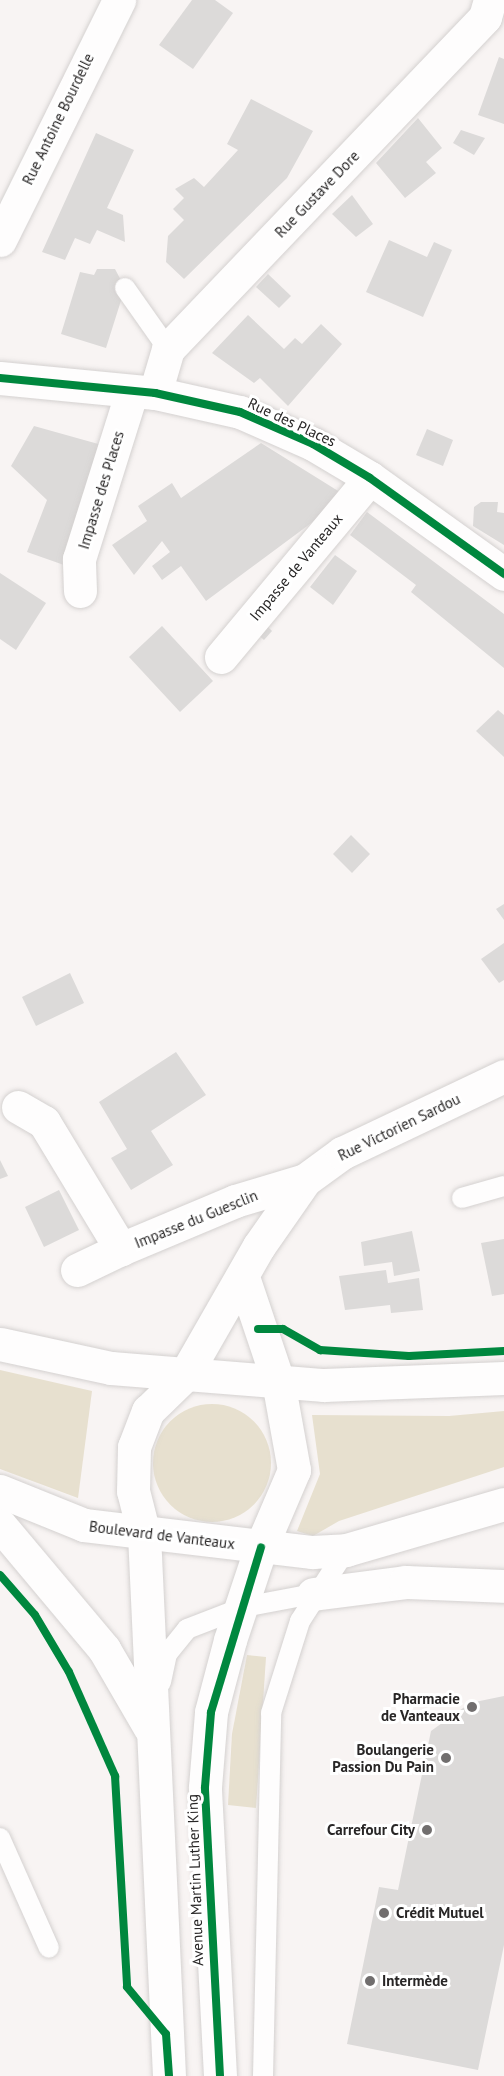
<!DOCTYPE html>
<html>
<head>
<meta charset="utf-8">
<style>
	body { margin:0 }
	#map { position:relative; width:504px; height:2076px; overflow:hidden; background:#f8f4f3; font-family:"PT Sans",sans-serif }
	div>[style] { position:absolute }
	.green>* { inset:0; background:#e7e0cf }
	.round { border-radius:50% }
	.building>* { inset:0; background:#dcdad9 }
	.roads { filter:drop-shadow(0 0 2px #d4d1d0) drop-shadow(0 0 2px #d4d1d0) }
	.lane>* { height:20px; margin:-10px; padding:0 10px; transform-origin:10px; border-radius:10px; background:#fefdfd }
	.street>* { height:33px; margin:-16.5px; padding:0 16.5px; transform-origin:16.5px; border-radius:16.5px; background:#fefdfd }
	.secondary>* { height:33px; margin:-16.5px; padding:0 16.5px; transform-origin:16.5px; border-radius:16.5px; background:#fefdfd }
	.primary>* { height:33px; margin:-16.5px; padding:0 16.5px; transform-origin:16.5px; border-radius:16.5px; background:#fefdfd }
	.cycleway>* { height:8px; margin:-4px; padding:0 4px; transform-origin:4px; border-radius:4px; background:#00873e }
	.dots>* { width:16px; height:16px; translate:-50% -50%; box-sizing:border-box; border:3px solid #fff; border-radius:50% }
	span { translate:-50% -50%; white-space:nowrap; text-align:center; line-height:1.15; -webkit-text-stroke:6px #fff; paint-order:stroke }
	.street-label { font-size:15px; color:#282626 }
	.poi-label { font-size:15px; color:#282626; font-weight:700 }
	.right { translate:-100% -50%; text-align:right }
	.left { translate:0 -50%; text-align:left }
</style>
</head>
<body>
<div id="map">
	<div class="green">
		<i style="clip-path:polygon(0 1370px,92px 1391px,78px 1498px,0 1469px)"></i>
		<i class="round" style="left:153px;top:1404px;width:118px;height:118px"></i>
		<i style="clip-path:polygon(504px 1411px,504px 1467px,339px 1521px,313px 1536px,297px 1531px,320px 1474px,312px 1415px,449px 1416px)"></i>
		<i style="clip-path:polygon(247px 1655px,266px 1657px,256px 1808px,228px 1805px,232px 1734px)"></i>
	</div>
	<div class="building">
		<i style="clip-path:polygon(192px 0,215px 0,233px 13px,193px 69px,159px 45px)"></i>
		<i style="clip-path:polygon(499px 57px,504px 59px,504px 124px,478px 115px)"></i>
		<i style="clip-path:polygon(251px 99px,313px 131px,287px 178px,184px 279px,166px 262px,168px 236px,184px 220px,173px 209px,184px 198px,175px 189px,194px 178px,204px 187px,238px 150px,227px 144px)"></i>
		<i style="clip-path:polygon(418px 118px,442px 148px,426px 162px,436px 173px,405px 198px,376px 163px)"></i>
		<i style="clip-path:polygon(461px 130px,485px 138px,474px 155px,453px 143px)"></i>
		<i style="clip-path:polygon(96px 133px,134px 150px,107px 208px,123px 215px,125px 242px,97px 230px,90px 244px,75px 238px,65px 260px,42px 252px)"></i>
		<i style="clip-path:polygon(352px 195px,373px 224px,356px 237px,332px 214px)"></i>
		<i style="clip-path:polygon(389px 240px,427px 257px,434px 242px,452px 250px,423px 317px,366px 292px)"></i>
		<i style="clip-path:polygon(97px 269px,115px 269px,125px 288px,106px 348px,61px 334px,80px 272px,94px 275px)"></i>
		<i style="clip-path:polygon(268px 274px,291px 296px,279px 308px,256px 287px)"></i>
		<i style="clip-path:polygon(248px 315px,284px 349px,295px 338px,302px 344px,321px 324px,342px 344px,288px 406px,260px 378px,254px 383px,212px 353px)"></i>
		<i style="clip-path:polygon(34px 426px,109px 447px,64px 565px,27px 552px,47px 500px,11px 466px)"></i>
		<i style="clip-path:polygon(427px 429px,453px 440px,443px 466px,416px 455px)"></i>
		<i style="clip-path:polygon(261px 443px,343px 494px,341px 501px,206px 601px,181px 566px,162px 580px,152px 566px,170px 552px,162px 541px,134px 575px,112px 545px,147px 521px,138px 506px,172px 483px,181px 498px)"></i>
		<i style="clip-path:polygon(481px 502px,498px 502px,497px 512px,504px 513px,504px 545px,473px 526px,474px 507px)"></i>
		<i style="clip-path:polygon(367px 512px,504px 614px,504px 668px,411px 592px,416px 585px,350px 535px)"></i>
		<i style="clip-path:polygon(335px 555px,357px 571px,333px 605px,310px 587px)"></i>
		<i style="clip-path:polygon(0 573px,46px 603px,16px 650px,0 639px)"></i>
		<i style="clip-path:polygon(262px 621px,272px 631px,264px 640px,253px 630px)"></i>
		<i style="clip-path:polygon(162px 626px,213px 681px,180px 712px,129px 657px)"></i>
		<i style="clip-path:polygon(498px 710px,504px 715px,504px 757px,476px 731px)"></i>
		<i style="clip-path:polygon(351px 835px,370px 854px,352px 873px,333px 854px)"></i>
		<i style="clip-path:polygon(504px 904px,504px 920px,496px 909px)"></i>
		<i style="clip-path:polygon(504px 943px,504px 980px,499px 983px,481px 959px)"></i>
		<i style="clip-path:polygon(70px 973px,84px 1003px,36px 1026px,22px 997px)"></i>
		<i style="clip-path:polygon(176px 1052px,206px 1095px,151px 1131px,173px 1165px,131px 1190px,111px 1158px,127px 1149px,99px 1102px)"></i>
		<i style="clip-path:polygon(0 1160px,8px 1176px,0 1179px)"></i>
		<i style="clip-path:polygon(59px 1190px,79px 1230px,44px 1247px,25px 1207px)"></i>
		<i style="clip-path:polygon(412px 1231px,420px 1271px,394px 1276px,392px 1262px,364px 1266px,361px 1242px)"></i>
		<i style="clip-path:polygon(504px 1239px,504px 1294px,492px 1296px,481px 1243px)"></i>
		<i style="clip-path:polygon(386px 1270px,388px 1283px,419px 1278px,423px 1310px,391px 1313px,390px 1305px,345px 1310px,339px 1276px)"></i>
		<i style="clip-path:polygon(504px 1696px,504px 1945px,478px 2070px,347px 2044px,379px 1887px,398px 1890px,431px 1731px,470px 1703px)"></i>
	</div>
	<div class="roads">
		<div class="lane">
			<i style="left:125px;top:288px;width:75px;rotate:54.8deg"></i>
			<i style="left:462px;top:1198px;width:44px;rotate:-15.9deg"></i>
			<i style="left:161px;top:1682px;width:29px;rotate:-78deg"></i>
			<i style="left:167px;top:1654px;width:32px;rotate:-51deg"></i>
			<i style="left:187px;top:1629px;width:61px;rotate:-21.1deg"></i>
			<i style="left:244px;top:1607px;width:70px;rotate:-10.7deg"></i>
			<i style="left:0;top:1838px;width:120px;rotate:66deg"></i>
			<i style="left:263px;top:2076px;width:363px;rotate:-88.7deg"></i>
			<i style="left:271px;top:1713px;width:96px;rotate:-72.5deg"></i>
			<i style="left:300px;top:1621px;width:85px;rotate:-57.1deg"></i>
		</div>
		<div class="street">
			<i style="left:0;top:240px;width:268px;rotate:-63.6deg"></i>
			<i style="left:0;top:378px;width:156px;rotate:5.5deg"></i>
			<i style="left:155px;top:393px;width:87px;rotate:12.6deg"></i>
			<i style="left:240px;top:412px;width:80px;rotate:23.7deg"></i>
			<i style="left:313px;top:444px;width:66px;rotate:30.8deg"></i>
			<i style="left:370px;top:478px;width:165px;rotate:35.6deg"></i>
			<i style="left:155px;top:393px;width:46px;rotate:-73.5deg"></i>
			<i style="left:168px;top:349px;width:459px;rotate:-46.3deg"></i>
			<i style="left:485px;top:17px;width:18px;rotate:-74deg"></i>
			<i style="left:80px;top:591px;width:32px;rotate:-92deg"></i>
			<i style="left:79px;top:559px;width:176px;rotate:-72.5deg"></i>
			<i style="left:221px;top:657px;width:233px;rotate:-50.2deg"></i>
			<i style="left:18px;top:1107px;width:30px;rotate:30deg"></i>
			<i style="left:44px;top:1122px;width:149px;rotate:58.8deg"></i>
			<i style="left:121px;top:1249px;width:124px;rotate:-22.8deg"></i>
			<i style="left:235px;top:1201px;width:73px;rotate:-16.7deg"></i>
			<i style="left:77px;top:1270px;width:49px;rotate:-25.5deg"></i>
			<i style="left:243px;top:1277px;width:110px;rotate:71.4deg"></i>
			<i style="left:185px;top:1375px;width:149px;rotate:-60.2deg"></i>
			<i style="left:259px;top:1246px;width:80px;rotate:-55.1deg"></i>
			<i style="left:305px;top:1180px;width:46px;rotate:-36.1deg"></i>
			<i style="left:342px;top:1153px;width:179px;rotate:-25.4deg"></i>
			<i style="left:313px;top:1594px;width:93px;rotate:-7.4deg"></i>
			<i style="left:405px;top:1582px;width:99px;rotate:2.3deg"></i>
		</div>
		<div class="secondary">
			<i style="left:0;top:1525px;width:162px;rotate:50deg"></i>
			<i style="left:104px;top:1649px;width:91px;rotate:59.8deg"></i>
			<i style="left:169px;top:2076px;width:543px;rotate:-92.64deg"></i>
			<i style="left:144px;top:1534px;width:44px;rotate:-104.3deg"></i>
			<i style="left:133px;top:1491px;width:44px;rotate:-88.7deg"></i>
			<i style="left:134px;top:1447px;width:39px;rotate:-69deg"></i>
			<i style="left:148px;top:1411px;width:52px;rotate:-44.2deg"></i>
			<i style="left:220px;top:2076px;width:289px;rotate:-93deg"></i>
			<i style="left:205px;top:1787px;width:75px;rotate:-85.4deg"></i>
			<i style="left:211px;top:1712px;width:74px;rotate:-75.2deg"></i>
			<i style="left:230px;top:1640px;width:98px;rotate:-71.6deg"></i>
			<i style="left:261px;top:1547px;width:84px;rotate:-66.8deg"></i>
			<i style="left:294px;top:1470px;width:90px;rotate:-100.2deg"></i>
		</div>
		<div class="primary">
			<i style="left:0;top:1344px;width:114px;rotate:12.2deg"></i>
			<i style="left:111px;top:1368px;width:214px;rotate:4.6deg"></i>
			<i style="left:324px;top:1385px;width:180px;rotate:-2.2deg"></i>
			<i style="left:0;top:1491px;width:91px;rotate:22deg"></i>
			<i style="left:84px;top:1525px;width:230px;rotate:6.8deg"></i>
			<i style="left:312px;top:1552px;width:34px;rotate:-3deg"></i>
			<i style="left:346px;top:1550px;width:165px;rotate:-16.2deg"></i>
		</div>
	</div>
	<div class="cycleway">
		<i style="left:0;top:378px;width:156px;rotate:5.5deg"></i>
		<i style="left:155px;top:393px;width:87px;rotate:12.6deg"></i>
		<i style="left:240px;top:412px;width:80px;rotate:23.7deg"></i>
		<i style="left:313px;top:444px;width:66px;rotate:30.8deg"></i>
		<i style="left:370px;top:478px;width:165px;rotate:35.6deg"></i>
		<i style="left:258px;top:1329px;width:25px"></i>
		<i style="left:283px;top:1329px;width:43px;rotate:29.6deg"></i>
		<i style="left:320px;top:1350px;width:89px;rotate:3.9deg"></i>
		<i style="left:409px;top:1356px;width:95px;rotate:-3deg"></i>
		<i style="left:0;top:1575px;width:53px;rotate:48.8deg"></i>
		<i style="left:35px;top:1615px;width:66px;rotate:59.2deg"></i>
		<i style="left:69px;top:1672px;width:114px;rotate:66.1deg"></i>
		<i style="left:115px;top:1776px;width:211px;rotate:86.7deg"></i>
		<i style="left:127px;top:1987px;width:61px;rotate:50.3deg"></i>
		<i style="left:166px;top:2034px;width:42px;rotate:85.9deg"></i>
		<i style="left:220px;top:2076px;width:289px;rotate:-93deg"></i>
		<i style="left:205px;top:1787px;width:75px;rotate:-85.4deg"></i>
		<i style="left:211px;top:1712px;width:172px;rotate:-73.1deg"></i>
	</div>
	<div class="dots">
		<i style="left:472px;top:1707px;background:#716e6e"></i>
		<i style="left:446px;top:1758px;background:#716e6e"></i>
		<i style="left:427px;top:1830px;background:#716e6e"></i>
		<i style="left:384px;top:1913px;background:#716e6e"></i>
		<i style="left:370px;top:1981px;background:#716e6e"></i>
	</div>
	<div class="street-label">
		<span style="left:58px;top:119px;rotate:-64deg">Rue Antoine Bourdelle</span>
		<span style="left:317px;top:194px;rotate:-46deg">Rue Gustave Dore</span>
		<span style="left:292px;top:422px;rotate:25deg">Rue des Places</span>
		<span style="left:101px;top:490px;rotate:-73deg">Impasse des Places</span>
		<span style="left:296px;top:567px;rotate:-50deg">Impasse de Vanteaux</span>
		<span style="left:399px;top:1127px;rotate:-26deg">Rue Victorien Sardou</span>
		<span style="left:196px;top:1219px;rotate:-22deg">Impasse du Guesclin</span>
		<span style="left:162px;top:1535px;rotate:7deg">Boulevard de Vanteaux</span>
		<span style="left:195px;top:1880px;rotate:-92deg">Avenue Martin Luther King</span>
	</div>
	<div class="poi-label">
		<span class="right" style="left:460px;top:1707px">Pharmacie<br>de Vanteaux</span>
		<span class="right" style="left:434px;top:1758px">Boulangerie<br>Passion Du Pain</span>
		<span class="right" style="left:415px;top:1830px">Carrefour City</span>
		<span class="left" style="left:396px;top:1913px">Crédit Mutuel</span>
		<span class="left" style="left:382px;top:1981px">Intermède</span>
	</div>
</div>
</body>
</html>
